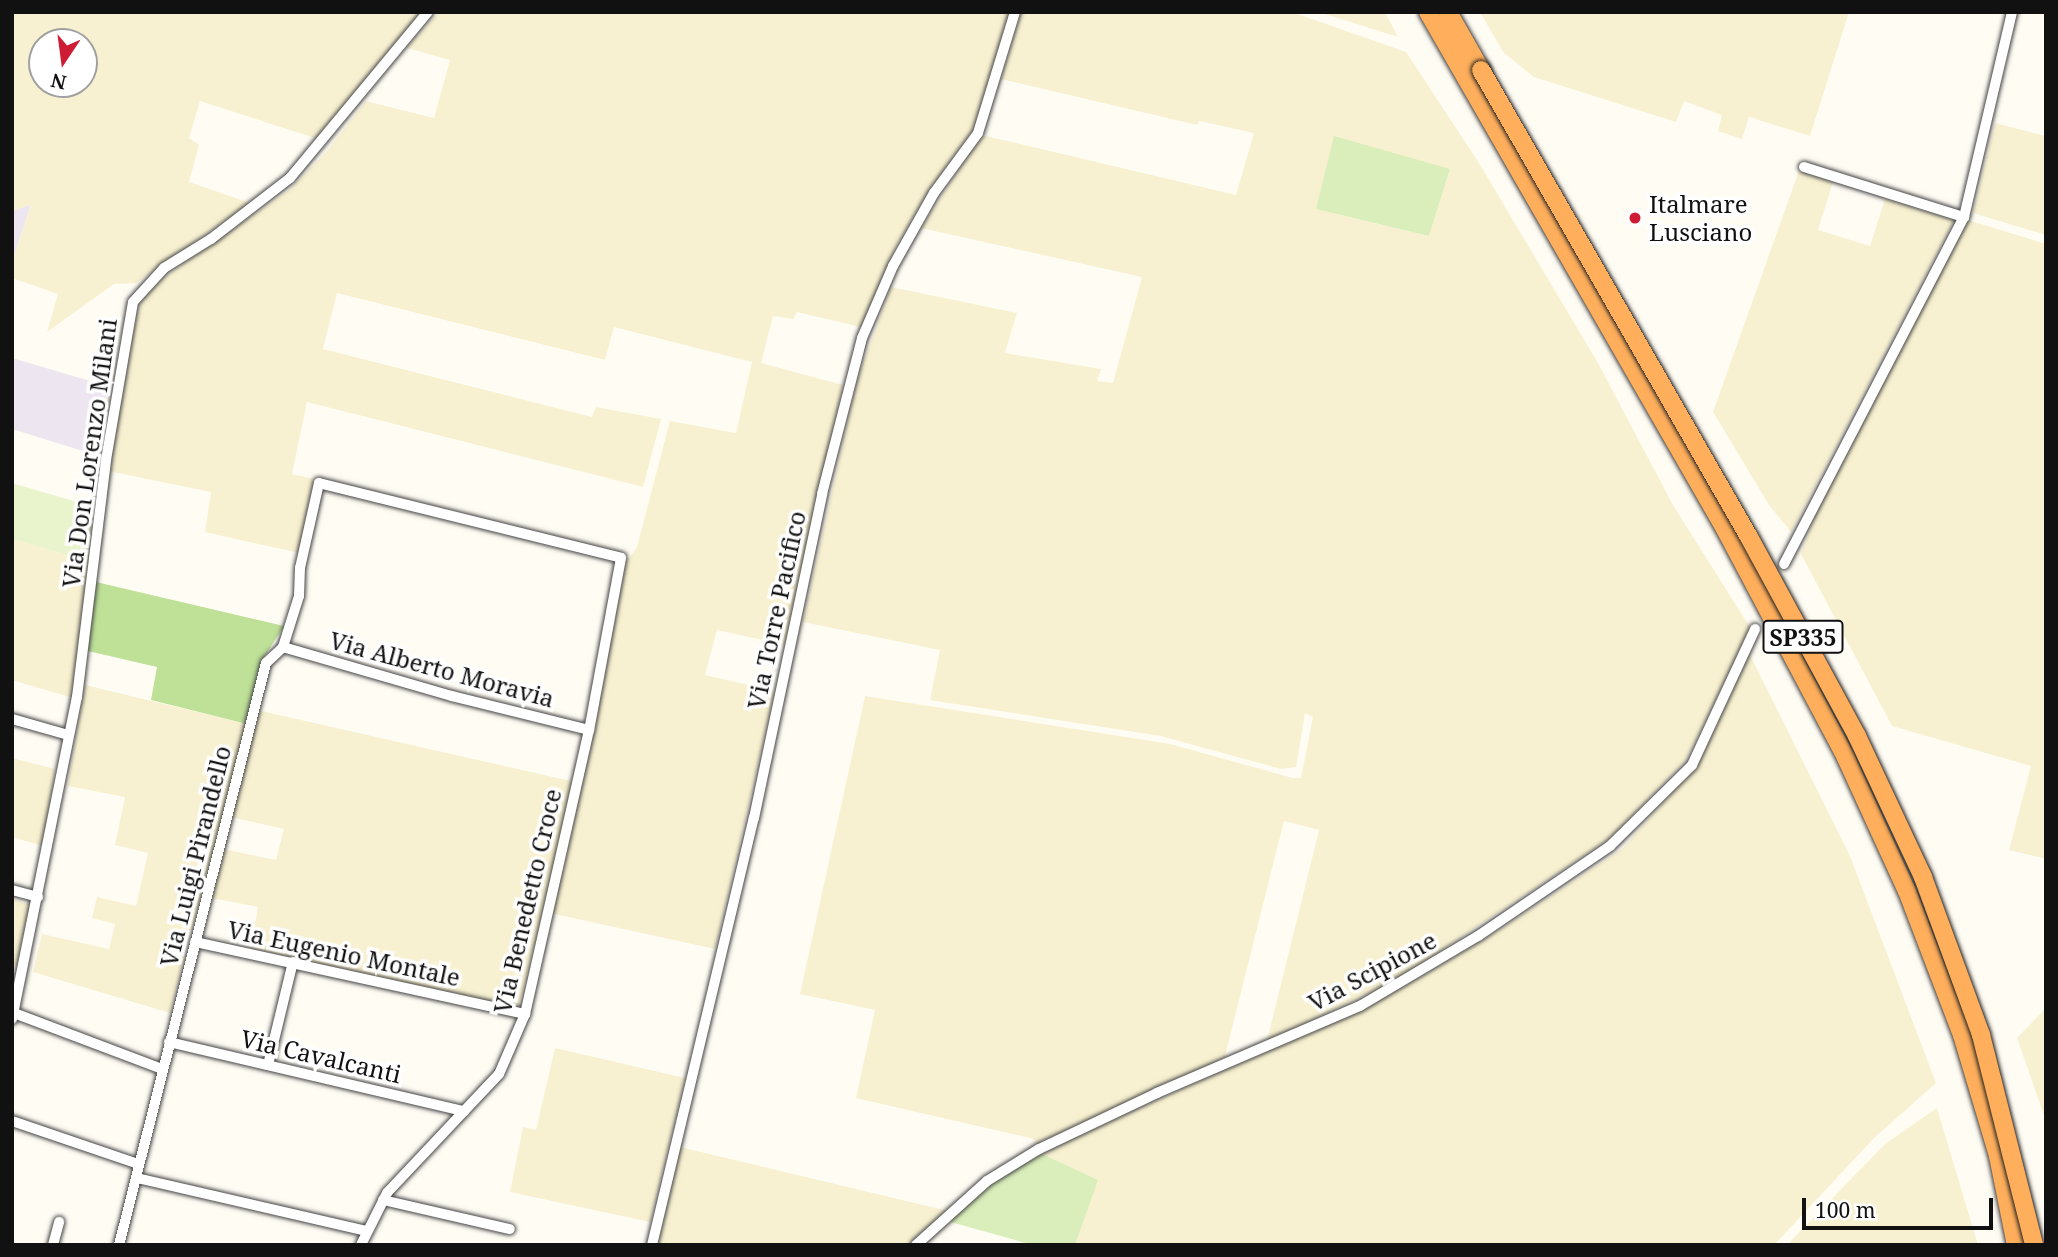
<!DOCTYPE html>
<html>
<head>
<meta charset="utf-8">
<style>
	body { margin:0 }
	#map { position:relative; width:2058px; height:1257px; overflow:hidden; background:#fffcf4; font-family:"Noto Serif",serif }
	div>[style] { position:absolute }
	.industrial>* { inset:0; background:#ede5ef }
	.farmland>* { inset:0; background:#f8f1d1 }
	.green>* { inset:0; background:#d9eeba }
	.forest>* { inset:0; background:#bee097 }
	.pitch>* { inset:0; background:#eaf4cc }
	.roads { filter:drop-shadow(0 0 2px #444) drop-shadow(0 0 2px #444) }
	.minor>* { height:10px; margin:-5px; padding:0 5px; transform-origin:5px; border-radius:5px; background:#fff }
	.trunk>* { height:18px; margin:-9px; padding:0 9px; transform-origin:9px; border-radius:9px; background:#ffaf5c }
	.bridges { filter:drop-shadow(0 0 2px #222) drop-shadow(0 0 2px #222) }
	.trunk-bridge>* { height:18px; margin:-9px; padding:0 9px; transform-origin:9px; border-radius:9px; background:#ffaf5c }
	.dots>* { width:19px; height:19px; translate:-50% -50%; box-sizing:border-box; border:4px solid #fff; border-radius:50% }
	span { translate:-50% -50%; white-space:nowrap; text-align:center; line-height:1.15; -webkit-text-stroke:7px #fff; paint-order:stroke }
	.shield-label span { padding:2px 5px; background:#fff; border:2px solid; border-radius:5px; -webkit-text-stroke-width:0 }
	.shield-label { font-size:23px; color:#111; font-weight:700 }
	.poi-label { font-size:24px; color:#111 }
	.left { translate:0 -50%; text-align:left }
	.street-label { font-size:24px; color:#111 }
	.frame { position:absolute; inset:0; border:14px solid #111; pointer-events:none }
	.north { position:absolute; left:28px; top:28px; width:70px; height:70px; box-sizing:border-box; background:#fff; border:2px solid #a0a0a0; border-radius:50%; rotate:193deg; font-size:19px; font-weight:700; line-height:28px; text-align:center; color:#111 }
	.north::after { content:''; display:block; margin:auto; width:24px; height:32px; background:#ce1c34; clip-path:polygon(50% 0,100% 100%,50% 72%,0 100%) }
	.scale { position:absolute; left:1802px; top:1198px; width:191px; height:32px; box-sizing:border-box; border:4px solid #111; border-top:0; padding-left:9px; font-size:21px; line-height:24px; white-space:nowrap; color:#111; -webkit-text-stroke:5px #fff; paint-order:stroke }
</style>
</head>
<body>
<div id="map">
	<div class="industrial">
		<i style="clip-path:polygon(27px 203px,31px 205px,12px 262px,12px 211px)"></i>
		<i style="clip-path:polygon(12px 358px,107px 386px,99px 456px,12px 429px)"></i>
	</div>
	<div class="farmland">
		<i style="clip-path:polygon(evenodd,12px 12px,424px 12px,318px 139px,200px 101px,189px 138px,199px 145px,189px 182px,250px 203px,136px 283px,114px 284px,47px 332px,58px 294px,12px 278px,12px 262px,31px 205px,12px 211px,12px 12px,42px 42px,84px 42px,84px 84px,42px 84px,42px 42px)"></i>
		<i style="clip-path:polygon(439px 12px,1011px 12px,975px 127px,930px 189px,896px 246px,861px 327px,797px 312px,793px 319px,773px 316px,761px 363px,843px 385px,785px 645px,717px 630px,705px 675px,775px 691px,715px 949px,550px 913px,591px 743px,626px 562px,637px 547px,670px 421px,736px 433px,752px 362px,614px 327px,605px 360px,337px 293px,323px 349px,592px 417px,596px 407px,661px 419px,643px 487px,307px 402px,292px 474px,314px 479px,299px 553px,205px 532px,211px 492px,108px 471px,131px 330px,143px 298px,163px 278px,289px 190px,327px 151px,366px 101px,434px 118px,450px 60px,407px 48px)"></i>
		<i style="clip-path:polygon(evenodd,1021px 12px,1292px 12px,1406px 52px,1479px 163px,1598px 363px,1673px 505px,1751px 629px,1685px 761px,1610px 838px,1395px 981px,1267px 1041px,1319px 830px,1284px 821px,1224px 1060px,1036px 1146px,1034px 1139px,856px 1098px,875px 1010px,800px 994px,865px 696px,1170px 744px,1293px 778px,1301px 778px,1313px 717px,1305px 713px,1296px 767px,1281px 769px,1161px 736px,930px 700px,940px 650px,803px 622px,857px 380px,891px 287px,1017px 313px,1005px 353px,1101px 369px,1097px 381px,1113px 383px,1142px 277px,921px 228px,982px 135px,1236px 195px,1254px 133px,1199px 121px,1197px 125px,1001px 79px,1021px 12px,1450px 169px,1429px 236px,1316px 209px,1450px 169px)"></i>
		<i style="clip-path:polygon(1318px 12px,1385px 12px,1398px 37px,1357px 24px)"></i>
		<i style="clip-path:polygon(1480px 12px,1849px 12px,1810px 136px,1749px 117px,1742px 139px,1718px 131px,1722px 115px,1684px 101px,1676px 122px,1534px 77px,1503px 52px)"></i>
		<i style="clip-path:polygon(1995px 123px,2046px 136px,2046px 235px,1973px 213px)"></i>
		<i style="clip-path:polygon(1799px 171px,1833px 182px,1818px 230px,1870px 246px,1885px 199px,1954px 220px,1791px 532px,1769px 505px,1713px 412px)"></i>
		<i style="clip-path:polygon(1968px 220px,2046px 244px,2046px 859px,2009px 850px,2031px 766px,1892px 726px,1801px 554px,1822px 497px)"></i>
		<i style="clip-path:polygon(12px 539px,88px 561px,73px 698px,12px 680px)"></i>
		<i style="clip-path:polygon(1749px 653px,1850px 856px,1936px 1083px,1874px 1138px,1774px 1245px,1075px 1245px,1097px 1180px,1040px 1153px,1390px 995px,1495px 933px,1622px 849px,1692px 771px)"></i>
		<i style="clip-path:polygon(85px 685px,247px 724px,195px 918px,187px 940px,175px 938px,171px 954px,184px 957px,170px 1013px,33px 972px,42px 934px,109px 949px,115px 924px,92px 918px,97px 897px,136px 906px,148px 853px,115px 845px,125px 797px,68px 786px)"></i>
		<i style="clip-path:polygon(257px 710px,575px 782px,518px 1009px,251px 948px,258px 907px,211px 898px,223px 849px,276px 860px,284px 829px,231px 817px)"></i>
		<i style="clip-path:polygon(12px 758px,55px 769px,43px 846px,12px 837px)"></i>
		<i style="clip-path:polygon(12px 899px,31px 905px,17px 966px,12px 964px)"></i>
		<i style="clip-path:polygon(2046px 1008px,2046px 1121px,2017px 1038px)"></i>
		<i style="clip-path:polygon(555px 1048px,685px 1078px,650px 1222px,510px 1192px,523px 1127px,536px 1130px)"></i>
		<i style="clip-path:polygon(1937px 1108px,1978px 1245px,1787px 1245px,1885px 1144px)"></i>
		<i style="clip-path:polygon(680px 1147px,948px 1211px,910px 1245px,658px 1245px)"></i>
	</div>
	<div class="green">
		<i style="clip-path:polygon(1334px 136px,1450px 169px,1429px 236px,1316px 209px)"></i>
		<i style="clip-path:polygon(1040px 1153px,1098px 1180px,1075px 1245px,1033px 1245px,947px 1221px,992px 1183px)"></i>
	</div>
	<div class="forest">
		<i style="clip-path:polygon(96px 582px,284px 626px,264px 657px,247px 724px,151px 700px,157px 667px,88px 651px)"></i>
	</div>
	<div class="pitch">
		<i style="clip-path:polygon(12px 483px,94px 507px,88px 561px,12px 539px)"></i>
	</div>
	<div class="roads">
		<div class="minor">
			<i style="left:1804px;top:167px;width:168px;rotate:17.4deg"></i>
			<i style="left:1784px;top:564px;width:391px;rotate:-62.6deg"></i>
			<i style="left:1964px;top:217px;width:211px;rotate:-76.8deg"></i>
			<i style="left:283px;top:647px;width:176px;rotate:16.2deg"></i>
			<i style="left:452px;top:696px;width:141px;rotate:13.9deg"></i>
			<i style="left:12px;top:719px;width:58px;rotate:15.9deg"></i>
			<i style="left:12px;top:890px;width:27px;rotate:15deg"></i>
			<i style="left:195px;top:942px;width:338px;rotate:12.3deg"></i>
			<i style="left:14px;top:1013px;width:158px;rotate:20.7deg"></i>
			<i style="left:12px;top:1019px;width:328px;rotate:-78.6deg"></i>
			<i style="left:77px;top:697px;width:239px;rotate:-83deg"></i>
			<i style="left:106px;top:460px;width:160px;rotate:-80.3deg"></i>
			<i style="left:133px;top:302px;width:46px;rotate:-47.6deg"></i>
			<i style="left:164px;top:268px;width:55px;rotate:-31.7deg"></i>
			<i style="left:211px;top:239px;width:100px;rotate:-37.7deg"></i>
			<i style="left:290px;top:178px;width:216px;rotate:-50.3deg"></i>
			<i style="left:169px;top:1042px;width:303px;rotate:13.2deg"></i>
			<i style="left:268px;top:1065px;width:106px;rotate:-76.4deg"></i>
			<i style="left:12px;top:1121px;width:133px;rotate:18.8deg"></i>
			<i style="left:137px;top:1178px;width:235px;rotate:13deg"></i>
			<i style="left:383px;top:1200px;width:130px;rotate:12.9deg"></i>
			<i style="left:53px;top:1245px;width:24px;rotate:-75deg"></i>
			<i style="left:119px;top:1245px;width:600px;rotate:-75.82deg"></i>
			<i style="left:266px;top:663px;width:23px;rotate:-43deg"></i>
			<i style="left:283px;top:647px;width:53px;rotate:-72.6deg"></i>
			<i style="left:299px;top:596px;width:28px;rotate:-88deg"></i>
			<i style="left:300px;top:568px;width:87px;rotate:-77.4deg"></i>
			<i style="left:319px;top:483px;width:311px;rotate:13.9deg"></i>
			<i style="left:621px;top:558px;width:175px;rotate:100.5deg"></i>
			<i style="left:589px;top:730px;width:291px;rotate:102.7deg"></i>
			<i style="left:525px;top:1014px;width:65px;rotate:113.4deg"></i>
			<i style="left:499px;top:1074px;width:163px;rotate:133.3deg"></i>
			<i style="left:387px;top:1193px;width:58px;rotate:116.6deg"></i>
			<i style="left:652px;top:1245px;width:439px;rotate:-76.6deg"></i>
			<i style="left:754px;top:818px;width:331px;rotate:-78.1deg"></i>
			<i style="left:822px;top:494px;width:161px;rotate:-75.6deg"></i>
			<i style="left:862px;top:338px;width:78px;rotate:-66.7deg"></i>
			<i style="left:893px;top:266px;width:84px;rotate:-60.7deg"></i>
			<i style="left:934px;top:193px;width:74px;rotate:-53.7deg"></i>
			<i style="left:978px;top:133px;width:127px;rotate:-73deg"></i>
			<i style="left:916px;top:1245px;width:96px;rotate:-42deg"></i>
			<i style="left:987px;top:1181px;width:61px;rotate:-31.6deg"></i>
			<i style="left:1039px;top:1149px;width:131px;rotate:-25.4deg"></i>
			<i style="left:1157px;top:1093px;width:221px;rotate:-23.2deg"></i>
			<i style="left:1360px;top:1006px;width:137px;rotate:-30.7deg"></i>
			<i style="left:1478px;top:936px;width:160px;rotate:-34.3deg"></i>
			<i style="left:1610px;top:846px;width:115px;rotate:-44.6deg"></i>
			<i style="left:1692px;top:765px;width:150px;rotate:-65.1deg"></i>
		</div>
		<div class="trunk">
			<i style="left:1428px;top:12px;width:596px;rotate:60.12deg"></i>
			<i style="left:1725px;top:529px;width:259px;rotate:62.1deg"></i>
			<i style="left:1846px;top:758px;width:146px;rotate:65.4deg"></i>
			<i style="left:1907px;top:891px;width:154px;rotate:69.1deg"></i>
			<i style="left:1962px;top:1035px;width:126px;rotate:73.4deg"></i>
			<i style="left:1998px;top:1156px;width:91px;rotate:78.6deg"></i>
			<i style="left:1448px;top:12px;width:67px;rotate:60.4deg"></i>
		</div>
	</div>
	<div class="bridges">
		<div class="trunk-bridge">
			<i style="left:1481px;top:70px;width:538px;rotate:60.15deg"></i>
			<i style="left:1749px;top:537px;width:226px;rotate:61.5deg"></i>
			<i style="left:1857px;top:736px;width:156px;rotate:64.9deg"></i>
			<i style="left:1923px;top:877px;width:168px;rotate:69.8deg"></i>
			<i style="left:1981px;top:1035px;width:217px;rotate:75.8deg"></i>
		</div>
	</div>
	<div class="dots">
		<i style="left:1635px;top:218px;background:#ce1c34"></i>
	</div>
	<div class="shield-label">
		<span style="left:1803px;top:637px">SP335</span>
	</div>
	<div class="poi-label">
		<span class="left" style="left:1649px;top:218px">Italmare<br>Lusciano</span>
	</div>
	<div class="street-label">
		<span style="left:89px;top:453px;rotate:-82deg">Via Don Lorenzo Milani</span>
		<span style="left:776px;top:610px;rotate:-78deg">Via Torre Pacifico</span>
		<span style="left:442px;top:669px;rotate:15deg">Via Alberto Moravia</span>
		<span style="left:195px;top:856px;rotate:-76deg">Via Luigi Pirandello</span>
		<span style="left:527px;top:901px;rotate:-77deg">Via Benedetto Croce</span>
		<span style="left:344px;top:953px;rotate:12deg">Via Eugenio Montale</span>
		<span style="left:1372px;top:971px;rotate:-28deg">Via Scipione</span>
		<span style="left:321px;top:1056px;rotate:13deg">Via Cavalcanti</span>
	</div>
	<div class="frame"></div>
	<div class="north">N</div>
	<div class="scale">100 m</div>
</div>
</body>
</html>
